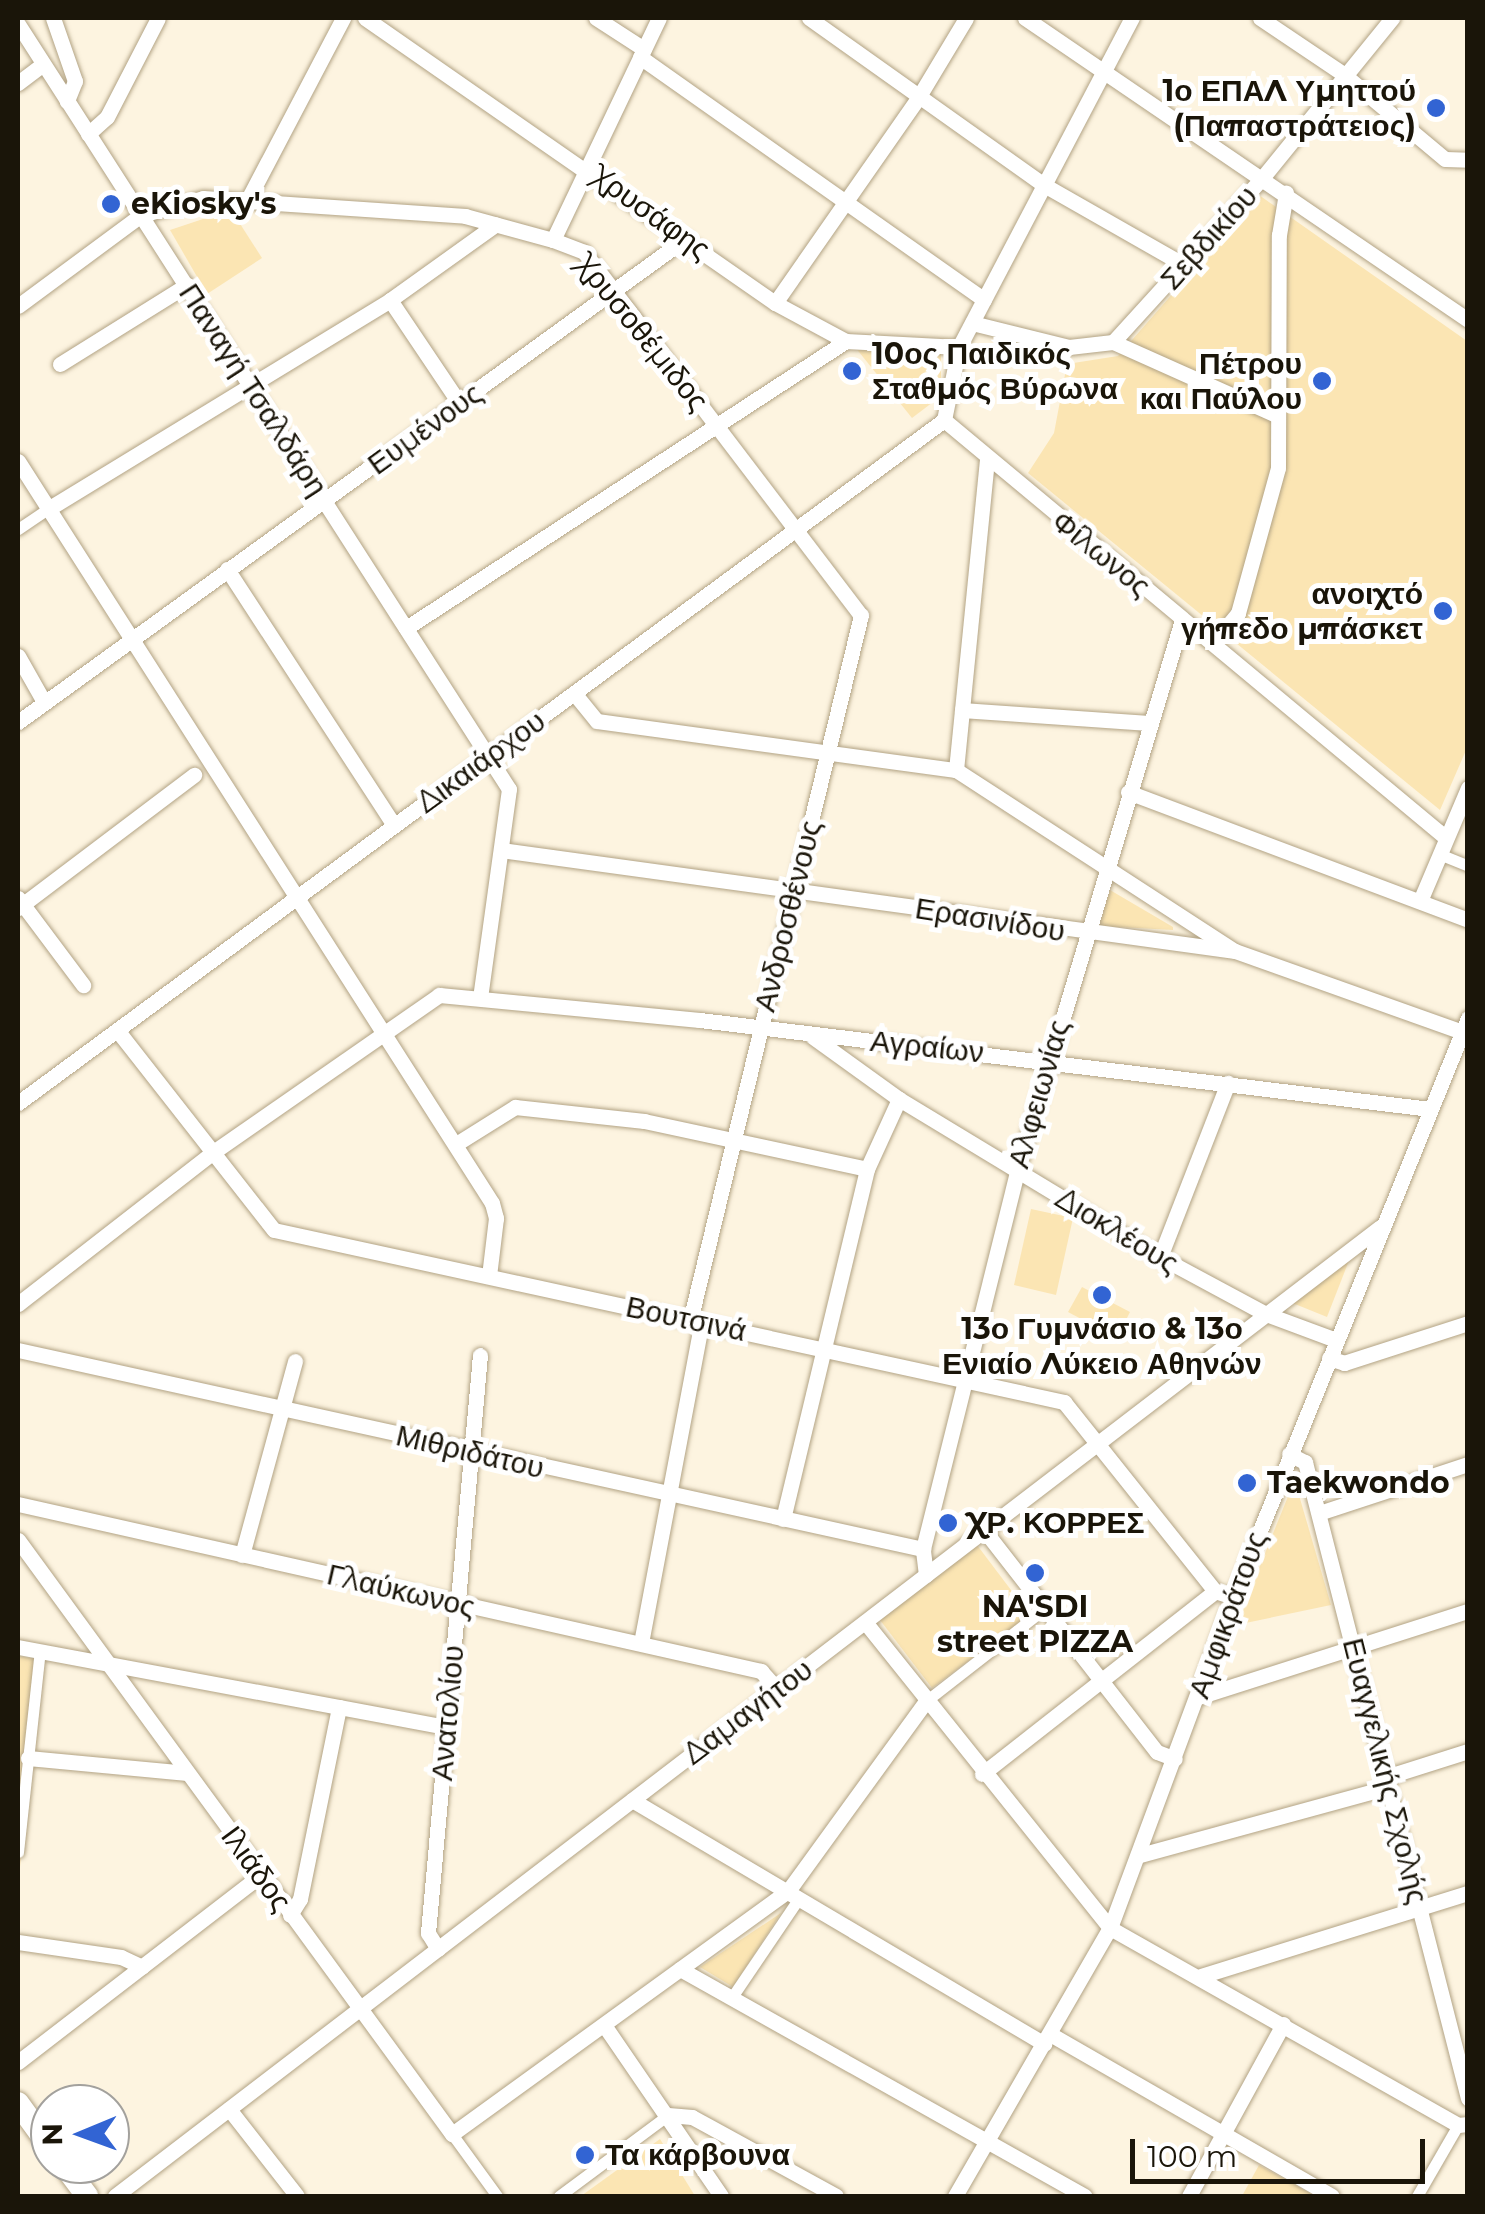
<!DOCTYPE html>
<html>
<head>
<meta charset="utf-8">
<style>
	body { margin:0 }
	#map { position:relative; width:1485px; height:2214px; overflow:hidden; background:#fdf4e0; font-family:Montserrat,sans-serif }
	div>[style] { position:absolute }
	.green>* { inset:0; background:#fbe5b3 }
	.roads { filter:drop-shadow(0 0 2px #b2a384) drop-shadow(0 0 2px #b2a384) }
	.pedestrian>* { height:11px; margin:-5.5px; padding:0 5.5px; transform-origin:5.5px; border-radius:5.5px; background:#fff }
	.minor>* { height:15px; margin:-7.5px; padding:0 7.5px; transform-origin:7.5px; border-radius:7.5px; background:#fff }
	.secondary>* { height:22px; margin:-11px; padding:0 11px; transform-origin:11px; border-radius:11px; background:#fff }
	.dots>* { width:28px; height:28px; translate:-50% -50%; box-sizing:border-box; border:5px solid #fff; border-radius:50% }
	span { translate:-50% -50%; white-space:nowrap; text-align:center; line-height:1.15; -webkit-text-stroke:10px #fff; paint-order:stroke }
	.poi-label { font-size:30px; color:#1a1509; font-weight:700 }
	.right { translate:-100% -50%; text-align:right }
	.left { translate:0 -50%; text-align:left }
	.street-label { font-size:30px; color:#1a1509 }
	.frame { position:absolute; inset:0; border:20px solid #1a1509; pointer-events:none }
	.north { position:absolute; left:30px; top:2084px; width:100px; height:100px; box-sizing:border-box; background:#fff; border:2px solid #a3a19d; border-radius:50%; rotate:269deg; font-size:28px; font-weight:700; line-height:40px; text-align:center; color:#1a1509 }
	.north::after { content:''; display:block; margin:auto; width:35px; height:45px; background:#3264d3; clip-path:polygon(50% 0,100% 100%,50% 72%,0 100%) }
	.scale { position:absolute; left:1130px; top:2139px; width:295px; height:45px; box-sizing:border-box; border:5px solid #1a1509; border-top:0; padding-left:12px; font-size:30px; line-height:35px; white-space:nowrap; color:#1a1509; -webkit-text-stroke:8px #fff; paint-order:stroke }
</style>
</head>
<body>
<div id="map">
	<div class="green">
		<i style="clip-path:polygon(1259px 195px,1467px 341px,1467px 748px,1440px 810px,1028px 473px,1054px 433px,1067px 364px,1118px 356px)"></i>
		<i style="clip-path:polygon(206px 218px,237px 219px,262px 258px,207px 294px,170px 230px)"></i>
		<i style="clip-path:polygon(855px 347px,941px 354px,941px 396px,912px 418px)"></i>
		<i style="clip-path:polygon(1110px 890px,1173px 927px,1173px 930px,1099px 926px)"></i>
		<i style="clip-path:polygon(1031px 1209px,1073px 1218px,1056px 1295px,1014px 1285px)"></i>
		<i style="clip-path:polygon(1350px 1258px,1327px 1317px,1290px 1302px)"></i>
		<i style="clip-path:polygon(1082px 1287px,1130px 1312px,1117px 1338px,1068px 1312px)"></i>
		<i style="clip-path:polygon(1296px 1485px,1331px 1605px,1236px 1625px,1291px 1489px)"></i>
		<i style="clip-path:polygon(977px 1545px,1030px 1615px,932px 1688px,880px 1620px)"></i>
		<i style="clip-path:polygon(18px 1656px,41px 1660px,18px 1887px)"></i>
		<i style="clip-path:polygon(781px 1913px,733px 1987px,700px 1967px)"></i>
		<i style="clip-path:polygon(660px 2139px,695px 2196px,581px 2196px)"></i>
		<i style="clip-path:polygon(1259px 2165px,1315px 2196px,1242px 2196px)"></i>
	</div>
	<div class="roads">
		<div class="pedestrian">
			<i style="left:18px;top:529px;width:36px;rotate:-34deg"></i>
			<i style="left:1439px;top:854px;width:31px;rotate:22deg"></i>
			<i style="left:926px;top:1701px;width:150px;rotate:-37.9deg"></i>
			<i style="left:18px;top:1852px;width:202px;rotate:-83.8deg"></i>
			<i style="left:732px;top:1997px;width:120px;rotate:-55.9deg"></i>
			<i style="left:452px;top:2134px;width:77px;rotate:54deg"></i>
			<i style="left:559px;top:2196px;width:136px;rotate:-36.6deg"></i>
			<i style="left:1417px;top:2196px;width:82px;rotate:-60deg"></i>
		</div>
		<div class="minor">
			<i style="left:53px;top:18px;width:67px;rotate:70.8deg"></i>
			<i style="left:75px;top:81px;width:22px;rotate:112deg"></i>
			<i style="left:365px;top:18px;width:499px;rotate:34.8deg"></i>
			<i style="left:775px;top:303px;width:81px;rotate:28.2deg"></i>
			<i style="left:846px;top:341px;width:113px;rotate:3deg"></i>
			<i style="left:596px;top:18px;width:57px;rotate:32.9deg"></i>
			<i style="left:809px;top:18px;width:288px;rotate:35.4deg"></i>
			<i style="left:1044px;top:185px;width:163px;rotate:29.7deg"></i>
			<i style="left:1025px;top:18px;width:536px;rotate:34.28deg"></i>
			<i style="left:1260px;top:18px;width:99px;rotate:33.9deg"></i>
			<i style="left:1342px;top:73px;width:134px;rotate:39.9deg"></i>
			<i style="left:1445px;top:159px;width:23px;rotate:2deg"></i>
			<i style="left:18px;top:24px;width:909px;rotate:57.31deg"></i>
			<i style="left:509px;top:789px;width:211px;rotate:97.9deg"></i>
			<i style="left:640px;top:57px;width:421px;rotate:35.2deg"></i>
			<i style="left:18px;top:83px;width:31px;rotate:-37deg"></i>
			<i style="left:88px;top:134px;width:25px;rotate:-42deg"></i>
			<i style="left:107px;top:117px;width:111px;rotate:-62.7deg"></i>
			<i style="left:247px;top:201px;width:207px;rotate:-62.3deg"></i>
			<i style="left:553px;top:240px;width:246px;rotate:-64.5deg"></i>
			<i style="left:390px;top:300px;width:125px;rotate:56.1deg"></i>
			<i style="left:775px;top:303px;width:250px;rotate:-55.1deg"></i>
			<i style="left:918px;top:98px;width:93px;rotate:-59deg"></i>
			<i style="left:18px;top:306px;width:153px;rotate:-36.5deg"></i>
			<i style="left:141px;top:215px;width:64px;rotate:-15.3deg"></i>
			<i style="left:203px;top:198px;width:263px;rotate:3.9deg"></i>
			<i style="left:465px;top:216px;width:91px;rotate:15.3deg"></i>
			<i style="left:553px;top:240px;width:33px;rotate:21deg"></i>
			<i style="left:584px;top:252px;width:457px;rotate:52.7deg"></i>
			<i style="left:861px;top:615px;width:726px;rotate:103.62deg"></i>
			<i style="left:972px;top:323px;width:100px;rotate:13.9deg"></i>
			<i style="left:1069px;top:347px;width:44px;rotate:-6.5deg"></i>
			<i style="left:1113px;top:342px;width:223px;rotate:-47.7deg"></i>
			<i style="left:1263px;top:177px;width:205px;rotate:-50.9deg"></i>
			<i style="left:1113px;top:342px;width:176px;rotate:24.1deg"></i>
			<i style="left:60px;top:364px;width:150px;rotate:-31.9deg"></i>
			<i style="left:944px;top:420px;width:653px;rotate:39.78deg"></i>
			<i style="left:944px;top:420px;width:75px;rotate:-78.4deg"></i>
			<i style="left:959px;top:347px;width:372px;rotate:-62.3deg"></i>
			<i style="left:18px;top:461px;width:880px;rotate:57.43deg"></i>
			<i style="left:492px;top:1203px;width:16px;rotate:75deg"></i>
			<i style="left:496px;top:1218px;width:58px;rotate:96.9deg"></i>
			<i style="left:48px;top:509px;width:401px;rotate:-31.4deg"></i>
			<i style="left:390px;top:300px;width:130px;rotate:-35.6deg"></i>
			<i style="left:227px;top:569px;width:306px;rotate:56.9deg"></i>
			<i style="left:406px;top:628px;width:525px;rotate:-33.12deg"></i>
			<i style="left:1213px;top:643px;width:39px;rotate:-50deg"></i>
			<i style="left:1238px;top:613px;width:150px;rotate:-74.6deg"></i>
			<i style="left:1278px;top:468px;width:233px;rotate:-89.8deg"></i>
			<i style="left:1279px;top:235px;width:43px;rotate:-80.5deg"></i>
			<i style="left:18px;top:656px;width:53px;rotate:60.5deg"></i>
			<i style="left:574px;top:693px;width:36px;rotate:51deg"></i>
			<i style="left:597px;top:721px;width:362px;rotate:7.8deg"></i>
			<i style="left:956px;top:770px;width:329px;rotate:33deg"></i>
			<i style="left:962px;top:710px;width:187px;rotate:4deg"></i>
			<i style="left:18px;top:722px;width:824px;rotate:-35.91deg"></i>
			<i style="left:956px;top:770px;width:312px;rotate:-84.3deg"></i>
			<i style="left:1128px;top:792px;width:363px;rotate:20.6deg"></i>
			<i style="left:501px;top:850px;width:741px;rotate:7.83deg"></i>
			<i style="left:1235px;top:951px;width:247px;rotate:19.6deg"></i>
			<i style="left:18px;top:898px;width:109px;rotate:53.2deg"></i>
			<i style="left:1420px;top:901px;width:123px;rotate:-67deg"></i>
			<i style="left:18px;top:908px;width:221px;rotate:-37.1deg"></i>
			<i style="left:117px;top:1030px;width:254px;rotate:51.9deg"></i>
			<i style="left:274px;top:1230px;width:809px;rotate:12.28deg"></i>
			<i style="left:1064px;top:1402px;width:242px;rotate:51.4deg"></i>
			<i style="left:1215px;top:1591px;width:19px;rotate:18deg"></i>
			<i style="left:813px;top:1037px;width:106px;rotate:35.8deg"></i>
			<i style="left:899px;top:1099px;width:305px;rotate:31.2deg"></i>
			<i style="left:1160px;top:1257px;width:120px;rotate:28.3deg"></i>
			<i style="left:1266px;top:1314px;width:75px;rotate:20.4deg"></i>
			<i style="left:18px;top:1103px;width:1151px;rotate:-36.41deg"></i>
			<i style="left:456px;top:1144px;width:70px;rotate:-32.1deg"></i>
			<i style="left:515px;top:1107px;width:130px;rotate:6.2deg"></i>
			<i style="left:644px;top:1121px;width:228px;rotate:12.1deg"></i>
			<i style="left:1160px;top:1257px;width:187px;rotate:-68.7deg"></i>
			<i style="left:18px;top:1304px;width:246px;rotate:-37.9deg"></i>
			<i style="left:212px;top:1153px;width:277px;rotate:-34.8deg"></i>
			<i style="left:439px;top:995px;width:262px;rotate:5.5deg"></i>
			<i style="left:700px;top:1020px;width:735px;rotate:6.95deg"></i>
			<i style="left:18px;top:1350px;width:927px;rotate:12.4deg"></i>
			<i style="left:1329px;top:1358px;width:16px;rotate:18deg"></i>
			<i style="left:1344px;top:1363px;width:130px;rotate:-17.9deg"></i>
			<i style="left:1289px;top:1454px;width:18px;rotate:27deg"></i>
			<i style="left:1305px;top:1462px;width:657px;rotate:75.63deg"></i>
			<i style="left:18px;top:1504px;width:762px;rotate:12.67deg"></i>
			<i style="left:761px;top:1671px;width:24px;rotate:48deg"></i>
			<i style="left:1319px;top:1513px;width:157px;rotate:-18.2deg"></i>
			<i style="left:783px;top:1519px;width:360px;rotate:-76.5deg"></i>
			<i style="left:867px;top:1169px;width:77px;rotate:-65.4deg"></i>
			<i style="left:984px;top:1530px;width:281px;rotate:52.1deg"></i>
			<i style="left:1157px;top:1752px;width:19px;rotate:21deg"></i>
			<i style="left:18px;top:1540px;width:736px;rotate:53.85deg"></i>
			<i style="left:452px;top:2134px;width:415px;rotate:-35.9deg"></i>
			<i style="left:788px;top:1891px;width:235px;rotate:-54deg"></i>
			<i style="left:242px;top:1555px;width:201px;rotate:-74.7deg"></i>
			<i style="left:926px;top:1575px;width:26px;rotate:-97deg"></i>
			<i style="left:923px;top:1549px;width:390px;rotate:-76deg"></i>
			<i style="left:1017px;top:1171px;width:575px;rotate:-73.33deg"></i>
			<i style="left:865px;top:1622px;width:392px;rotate:51.3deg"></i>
			<i style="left:1110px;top:1928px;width:400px;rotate:29.5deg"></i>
			<i style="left:1458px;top:2125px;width:10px;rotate:-6deg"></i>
			<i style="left:641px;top:1643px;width:325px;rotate:-79.3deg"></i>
			<i style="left:18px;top:1647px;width:436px;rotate:10.6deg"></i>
			<i style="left:1198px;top:1697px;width:283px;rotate:-17.7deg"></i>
			<i style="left:28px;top:1758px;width:160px;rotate:5.4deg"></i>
			<i style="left:982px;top:1774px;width:296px;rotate:-38.1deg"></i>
			<i style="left:1386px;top:1777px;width:86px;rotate:-17.6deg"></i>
			<i style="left:632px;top:1800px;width:479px;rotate:30.6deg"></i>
			<i style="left:1140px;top:1855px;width:257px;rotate:-15.3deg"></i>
			<i style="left:290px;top:1915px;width:19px;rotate:-58deg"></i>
			<i style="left:300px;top:1899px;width:196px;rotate:-78.5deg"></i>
			<i style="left:18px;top:1942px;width:104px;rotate:8.3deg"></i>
			<i style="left:121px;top:1957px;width:23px;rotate:25deg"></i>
			<i style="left:438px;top:1949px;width:19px;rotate:-122deg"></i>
			<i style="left:428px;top:1933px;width:580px;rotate:-84.86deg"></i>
			<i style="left:680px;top:1969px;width:464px;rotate:29.3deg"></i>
			<i style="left:1201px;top:1976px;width:280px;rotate:-17.3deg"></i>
			<i style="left:604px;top:2025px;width:207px;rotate:55.6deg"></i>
			<i style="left:1050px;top:2034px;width:325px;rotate:29.9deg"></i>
			<i style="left:18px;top:2062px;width:307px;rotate:-37.6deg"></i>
			<i style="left:229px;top:2109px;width:110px;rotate:52deg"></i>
			<i style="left:668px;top:2115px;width:24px;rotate:5deg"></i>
			<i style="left:692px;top:2117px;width:164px;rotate:28.7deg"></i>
			<i style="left:115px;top:2196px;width:1593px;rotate:-37.45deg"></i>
			<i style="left:955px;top:2196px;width:310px;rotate:-60deg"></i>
			<i style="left:1110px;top:1928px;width:353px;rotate:-69.6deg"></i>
			<i style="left:1233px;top:1597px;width:625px;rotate:-67.91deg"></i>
			<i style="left:1189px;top:2196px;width:196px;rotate:-61.3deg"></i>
		</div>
		<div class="secondary">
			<i style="left:18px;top:2103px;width:54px;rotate:54deg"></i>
			<i style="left:63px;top:2164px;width:40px;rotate:53deg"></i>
		</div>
	</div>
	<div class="dots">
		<i style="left:1436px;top:108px;background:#3264d3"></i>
		<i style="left:111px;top:204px;background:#3264d3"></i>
		<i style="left:852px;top:371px;background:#3264d3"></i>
		<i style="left:1322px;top:381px;background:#3264d3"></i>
		<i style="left:1443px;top:611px;background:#3264d3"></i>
		<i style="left:1102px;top:1295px;background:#3264d3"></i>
		<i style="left:1247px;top:1483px;background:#3264d3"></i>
		<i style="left:948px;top:1523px;background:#3264d3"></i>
		<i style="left:1035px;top:1573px;background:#3264d3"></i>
		<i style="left:585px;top:2155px;background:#3264d3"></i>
	</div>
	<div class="poi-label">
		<span class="right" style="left:1416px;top:108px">1ο ΕΠΑΛ Υμηττού<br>(Παπαστράτειος)</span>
		<span class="left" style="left:131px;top:204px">eKiosky's</span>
		<span class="left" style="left:872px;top:371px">10ος Παιδικός<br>Σταθμός Βύρωνα</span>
		<span class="right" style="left:1302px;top:381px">Πέτρου<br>και Παύλου</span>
		<span class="right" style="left:1423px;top:611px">ανοιχτό<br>γήπεδο μπάσκετ</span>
		<span style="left:1102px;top:1346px">13ο Γυμνάσιο &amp; 13ο<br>Ενιαίο Λύκειο Αθηνών</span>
		<span class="left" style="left:1267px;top:1483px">Taekwondo</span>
		<span class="left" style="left:968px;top:1523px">ΧΡ. ΚΟΡΡΕΣ</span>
		<span style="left:1035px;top:1624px">NA'SDI<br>street PIZZA</span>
		<span class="left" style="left:605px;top:2155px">Τα κάρβουνα</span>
	</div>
	<div class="street-label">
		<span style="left:651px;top:213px;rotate:36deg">Χρυσάφης</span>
		<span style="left:1209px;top:238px;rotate:-48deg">Σεβδικίου</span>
		<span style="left:642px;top:333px;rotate:51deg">Χρυσοθέμιδος</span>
		<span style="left:253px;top:390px;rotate:57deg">Παναγή Τσαλδάρη</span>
		<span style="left:425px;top:429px;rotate:-36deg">Ευμένους</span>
		<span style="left:1101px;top:554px;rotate:39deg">Φίλωνος</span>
		<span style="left:481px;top:762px;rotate:-36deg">Δικαιάρχου</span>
		<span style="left:788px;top:916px;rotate:-76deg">Ανδροσθένους</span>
		<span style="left:990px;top:920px;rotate:9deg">Ερασινίδου</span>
		<span style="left:927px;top:1047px;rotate:6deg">Αγραίων</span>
		<span style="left:1039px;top:1094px;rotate:-74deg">Αλφειωνίας</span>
		<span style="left:1117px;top:1231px;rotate:31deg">Διοκλέους</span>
		<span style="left:686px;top:1319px;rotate:12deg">Βουτσινά</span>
		<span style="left:470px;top:1452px;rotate:13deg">Μιθριδάτου</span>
		<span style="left:401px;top:1591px;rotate:13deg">Γλαύκωνος</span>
		<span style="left:1228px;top:1615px;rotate:-70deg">Αμφικράτους</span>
		<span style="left:748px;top:1712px;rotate:-37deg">Δαμαγήτου</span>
		<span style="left:448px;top:1713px;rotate:-85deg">Ανατολίου</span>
		<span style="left:1385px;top:1771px;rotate:76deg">Ευαγγελικής Σχολής</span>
		<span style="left:256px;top:1869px;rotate:54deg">Ιλιάδος</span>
	</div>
	<div class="frame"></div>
	<div class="north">N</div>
	<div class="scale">100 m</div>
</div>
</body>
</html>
